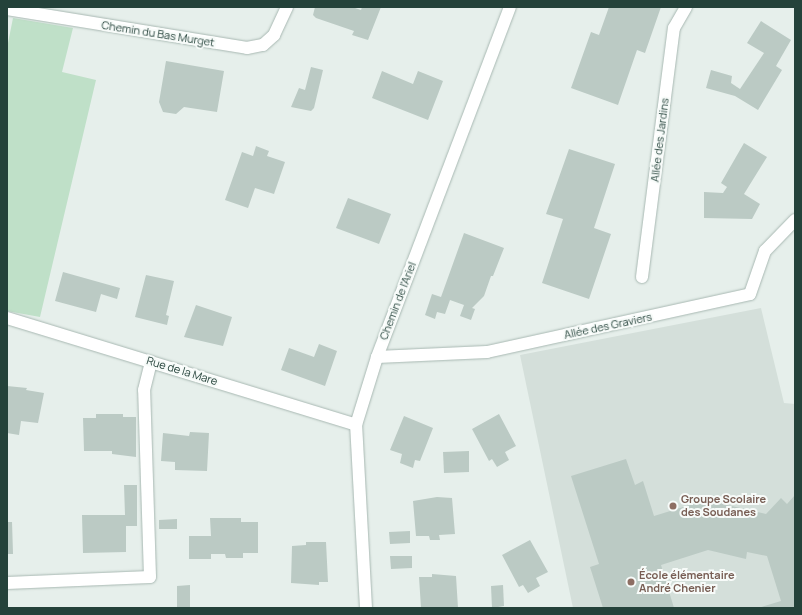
<!DOCTYPE html>
<html>
<head>
<meta charset="utf-8">
<style>
	body { margin:0 }
	#map { position:relative; width:802px; height:615px; overflow:hidden; background:#e6efeb; font-family:Manrope,sans-serif }
	div>[style] { position:absolute }
	.built>* { inset:0; background:#d4dfda }
	.green>* { inset:0; background:#bfe0c8 }
	.building>* { inset:0; background:#bbcac4 }
	.roads { filter:drop-shadow(0 0 1px #a8b8b2) drop-shadow(0 0 1px #a8b8b2) }
	.minor>* { height:12px; margin:-6px; padding:0 6px; transform-origin:6px; border-radius:6px; background:#fff }
	.dots>* { width:11px; height:11px; translate:-50% -50%; box-sizing:border-box; border:2px solid #f7fbf9; border-radius:50% }
	span { translate:-50% -50%; white-space:nowrap; text-align:center; line-height:1.15; -webkit-text-stroke:4px #f7fbf9; paint-order:stroke }
	.street-label { font-size:11px; color:#24423a }
	.education-label { font-size:11px; color:#785e54; font-weight:700 }
	.left { translate:0 -50%; text-align:left }
	.frame { position:absolute; inset:0; border:8px solid #24423a; pointer-events:none }
</style>
</head>
<body>
<div id="map">
	<div class="built">
		<i style="clip-path:polygon(761px 308px,784px 403px,795px 404px,795px 608px,573px 608px,520px 355px)"></i>
	</div>
	<div class="green">
		<i style="clip-path:polygon(13px 18px,73px 28px,62px 72px,96px 80px,40px 317px,7px 311px,7px 48px)"></i>
	</div>
	<div class="building">
		<i style="clip-path:polygon(315px 7px,352px 7px,361px 10px,362px 7px,381px 7px,368px 40px,352px 35px,354px 31px,316px 18px,313px 15px)"></i>
		<i style="clip-path:polygon(609px 7px,661px 7px,645px 53px,637px 50px,618px 105px,571px 88px,591px 32px,599px 35px)"></i>
		<i style="clip-path:polygon(761px 21px,791px 40px,776px 66px,782px 70px,758px 110px,735px 96px,706px 88px,711px 70px,732px 76px,731px 83px,740px 89px,764px 53px,747px 43px)"></i>
		<i style="clip-path:polygon(166px 61px,224px 71px,217px 112px,184px 107px,176px 114px,163px 112px,159px 102px)"></i>
		<i style="clip-path:polygon(311px 67px,323px 70px,314px 108px,311px 111px,291px 107px,299px 88px,305px 90px)"></i>
		<i style="clip-path:polygon(382px 71px,413px 84px,418px 71px,443px 81px,428px 120px,372px 98px)"></i>
		<i style="clip-path:polygon(744px 143px,767px 157px,744px 194px,760px 204px,752px 219px,704px 218px,704px 192px,723px 193px,727px 187px,721px 183px)"></i>
		<i style="clip-path:polygon(256px 146px,269px 151px,267px 156px,285px 162px,274px 194px,255px 188px,248px 208px,225px 200px,242px 152px,253px 156px)"></i>
		<i style="clip-path:polygon(569px 149px,615px 164px,594px 228px,611px 234px,589px 299px,542px 283px,563px 219px,546px 214px)"></i>
		<i style="clip-path:polygon(348px 198px,391px 214px,379px 244px,336px 228px)"></i>
		<i style="clip-path:polygon(464px 233px,504px 248px,493px 276px,491px 276px,484px 296px,472px 308px,475px 309px,471px 320px,460px 316px,464px 305px,450px 300px,445px 314px,437px 312px,435px 319px,425px 315px,432px 294px,441px 297px)"></i>
		<i style="clip-path:polygon(63px 272px,120px 288px,117px 299px,101px 294px,96px 312px,55px 301px)"></i>
		<i style="clip-path:polygon(146px 275px,174px 281px,166px 315px,169px 316px,167px 325px,135px 317px)"></i>
		<i style="clip-path:polygon(196px 305px,232px 317px,223px 346px,184px 337px)"></i>
		<i style="clip-path:polygon(319px 344px,337px 351px,325px 386px,281px 370px,289px 348px,314px 357px)"></i>
		<i style="clip-path:polygon(7px 386px,27px 388px,26px 390px,44px 393px,38px 423px,21px 421px,19px 435px,7px 433px)"></i>
		<i style="clip-path:polygon(96px 414px,123px 414px,123px 417px,136px 417px,136px 457px,112px 454px,112px 451px,84px 451px,83px 418px,96px 418px)"></i>
		<i style="clip-path:polygon(499px 414px,516px 446px,505px 452px,509px 460px,497px 467px,492px 459px,489px 461px,472px 429px)"></i>
		<i style="clip-path:polygon(404px 416px,433px 428px,420px 461px,415px 460px,413px 468px,400px 463px,402px 454px,390px 450px)"></i>
		<i style="clip-path:polygon(190px 432px,209px 433px,207px 471px,175px 470px,175px 462px,161px 461px,163px 433px,189px 436px)"></i>
		<i style="clip-path:polygon(469px 451px,469px 472px,444px 473px,443px 452px)"></i>
		<i style="clip-path:polygon(626px 459px,635px 485px,643px 481px,654px 516px,706px 500px,766px 514px,781px 498px,787px 504px,795px 495px,795px 608px,758px 608px,781px 601px,767px 556px,747px 552px,746px 559px,708px 550px,661px 565px,674px 608px,603px 608px,590px 567px,599px 564px,571px 476px)"></i>
		<i style="clip-path:polygon(124px 485px,137px 485px,137px 526px,126px 526px,126px 552px,83px 553px,82px 515px,125px 515px)"></i>
		<i style="clip-path:polygon(437px 497px,452px 498px,455px 534px,439px 535px,440px 540px,430px 540px,429px 536px,416px 536px,413px 501px)"></i>
		<i style="clip-path:polygon(210px 518px,241px 518px,241px 522px,258px 522px,258px 553px,243px 553px,243px 558px,226px 558px,225px 554px,211px 554px,211px 559px,189px 559px,189px 536px,211px 536px)"></i>
		<i style="clip-path:polygon(177px 519px,177px 529px,159px 529px,159px 520px)"></i>
		<i style="clip-path:polygon(7px 522px,12px 522px,13px 554px,7px 554px)"></i>
		<i style="clip-path:polygon(410px 531px,410px 543px,390px 544px,389px 532px)"></i>
		<i style="clip-path:polygon(530px 540px,548px 572px,536px 578px,540px 586px,528px 593px,523px 585px,519px 587px,502px 555px)"></i>
		<i style="clip-path:polygon(306px 542px,326px 542px,328px 582px,319px 582px,319px 585px,291px 583px,292px 546px,306px 545px)"></i>
		<i style="clip-path:polygon(390px 556px,412px 556px,412px 568px,391px 569px)"></i>
		<i style="clip-path:polygon(432px 574px,456px 576px,458px 608px,421px 608px,419px 577px,432px 577px)"></i>
		<i style="clip-path:polygon(190px 585px,190px 608px,177px 608px,177px 586px)"></i>
		<i style="clip-path:polygon(503px 585px,504px 606px,492px 608px,491px 586px)"></i>
	</div>
	<div class="roads">
		<div class="minor">
			<i style="left:7px;top:9px;width:243px;rotate:9.2deg"></i>
			<i style="left:247px;top:48px;width:16px;rotate:-11deg"></i>
			<i style="left:263px;top:45px;width:15px;rotate:-42deg"></i>
			<i style="left:274px;top:35px;width:31px;rotate:-65deg"></i>
			<i style="left:642px;top:277px;width:251px;rotate:-82.7deg"></i>
			<i style="left:674px;top:28px;width:24px;rotate:-60deg"></i>
			<i style="left:7px;top:318px;width:365px;rotate:17deg"></i>
			<i style="left:377px;top:357px;width:110px;rotate:-2.6deg"></i>
			<i style="left:487px;top:352px;width:269px;rotate:-12.4deg"></i>
			<i style="left:750px;top:294px;width:46px;rotate:-70.8deg"></i>
			<i style="left:765px;top:251px;width:43px;rotate:-45.9deg"></i>
			<i style="left:7px;top:583px;width:143px;rotate:-2.4deg"></i>
			<i style="left:150px;top:577px;width:187px;rotate:-91.8deg"></i>
			<i style="left:144px;top:390px;width:29px;rotate:-76deg"></i>
			<i style="left:366px;top:608px;width:183px;rotate:-93.1deg"></i>
			<i style="left:356px;top:425px;width:71px;rotate:-72.8deg"></i>
			<i style="left:377px;top:357px;width:374px;rotate:-69.2deg"></i>
		</div>
	</div>
	<div class="dots">
		<i style="left:673px;top:506px;background:#8d6e63"></i>
		<i style="left:631px;top:582px;background:#8d6e63"></i>
	</div>
	<div class="street-label">
		<span style="left:158px;top:34px;rotate:9deg">Chemin du Bas Murget</span>
		<span style="left:660px;top:140px;rotate:-83deg">Allée des Jardins</span>
		<span style="left:398px;top:301px;rotate:-69deg">Chemin de l'Ariel</span>
		<span style="left:608px;top:326px;rotate:-12deg">Allée des Graviers</span>
		<span style="left:182px;top:371px;rotate:17deg">Rue de la Mare</span>
	</div>
	<div class="education-label">
		<span class="left" style="left:681px;top:506px">Groupe Scolaire<br>des Soudanes</span>
		<span class="left" style="left:639px;top:582px">École élémentaire<br>André Chenier</span>
	</div>
	<div class="frame"></div>
</div>
</body>
</html>
